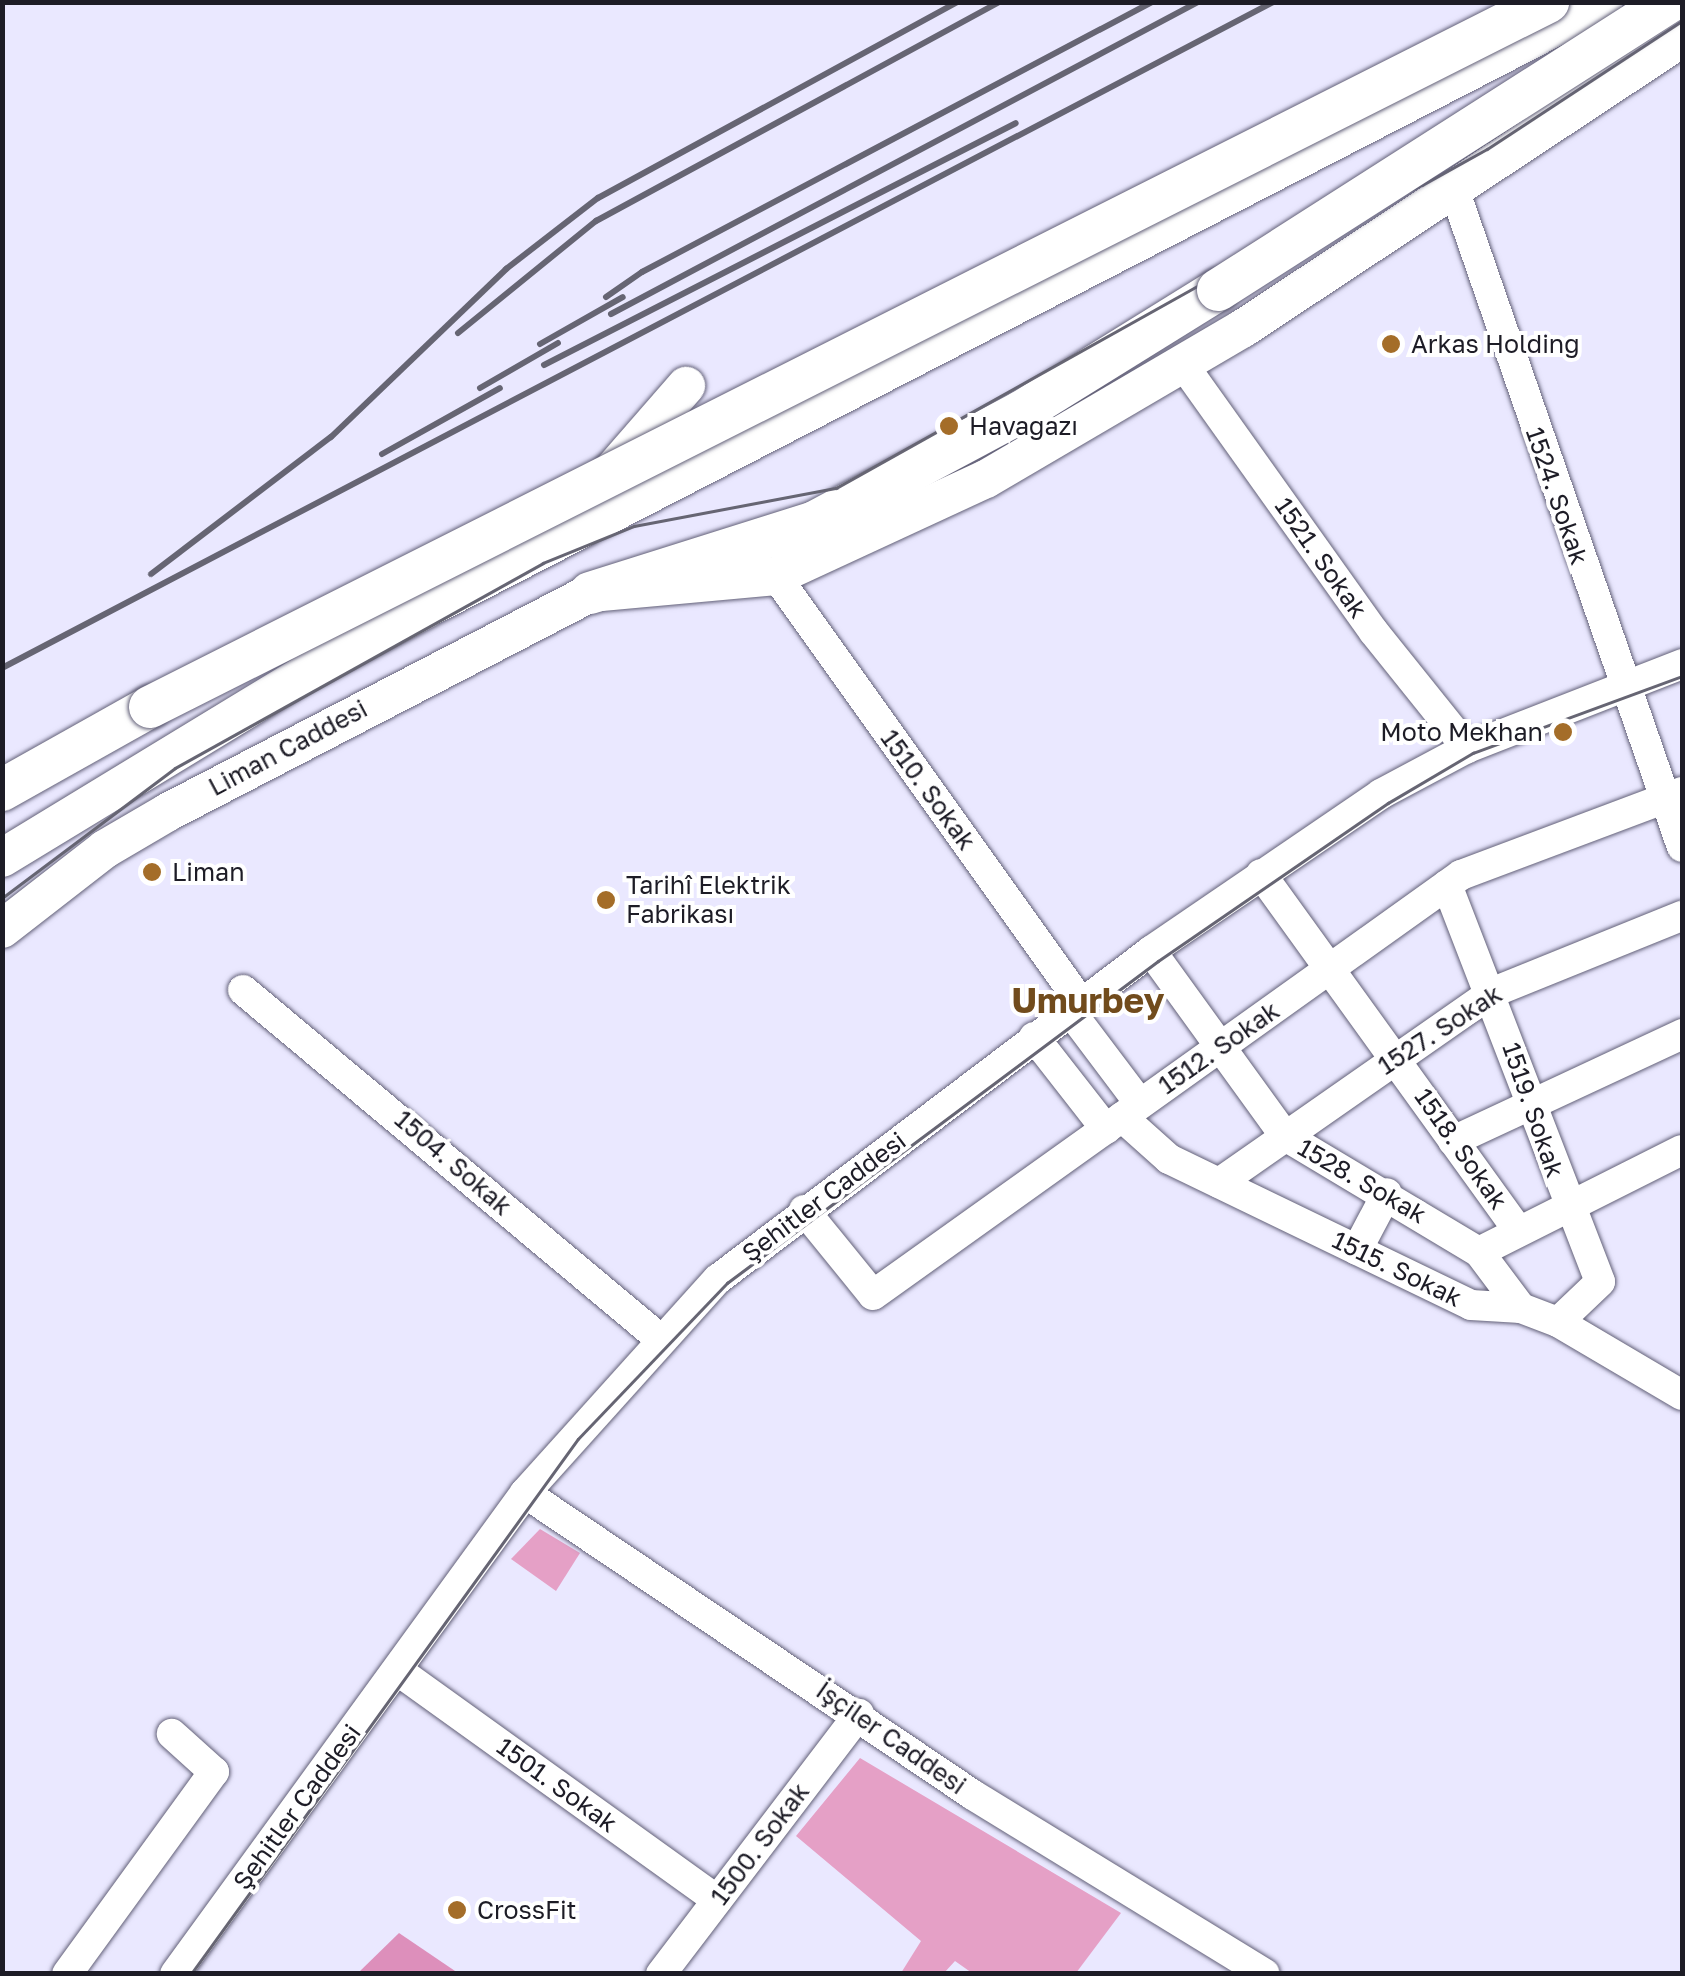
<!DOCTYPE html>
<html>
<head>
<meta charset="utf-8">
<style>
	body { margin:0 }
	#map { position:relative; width:1685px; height:1976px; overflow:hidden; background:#eae8ff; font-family:"Golos Text",sans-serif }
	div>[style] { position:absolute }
	.green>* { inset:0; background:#e5a0c6 }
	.forest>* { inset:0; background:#dd8fbb }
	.roads { filter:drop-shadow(0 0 2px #626078) drop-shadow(0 0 2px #626078) }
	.minor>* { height:30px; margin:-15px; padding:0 15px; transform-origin:15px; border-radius:15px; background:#fff }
	.major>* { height:38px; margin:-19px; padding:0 19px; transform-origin:19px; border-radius:19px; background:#fff }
	.highway>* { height:42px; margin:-21px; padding:0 21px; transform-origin:21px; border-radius:21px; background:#fff }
	.tram>* { height:2.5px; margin:-1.25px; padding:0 1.25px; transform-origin:1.25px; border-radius:1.25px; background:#666573 }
	.rail>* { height:6px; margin:-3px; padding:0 3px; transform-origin:3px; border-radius:3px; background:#666573 }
	.bridges { filter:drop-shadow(0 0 2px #626078) drop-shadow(0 0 2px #626078) }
	.highway-bridge>* { height:42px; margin:-21px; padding:0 21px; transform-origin:21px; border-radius:21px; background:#fff }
	.dots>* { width:28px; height:28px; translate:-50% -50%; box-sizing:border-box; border:5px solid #fff; border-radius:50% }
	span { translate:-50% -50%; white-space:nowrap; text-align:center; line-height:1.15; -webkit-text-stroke:8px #fff; paint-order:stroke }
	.poi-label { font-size:25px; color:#1d1c26 }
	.left { translate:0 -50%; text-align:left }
	.right { translate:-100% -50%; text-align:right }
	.street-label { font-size:25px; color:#1d1c26 }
	.district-label { font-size:35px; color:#714b1c; font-weight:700 }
	.frame { position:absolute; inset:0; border:5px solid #1d1c26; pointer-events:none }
</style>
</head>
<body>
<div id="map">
	<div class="green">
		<i style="clip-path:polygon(540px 1529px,580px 1553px,556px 1591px,511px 1559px)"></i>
		<i style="clip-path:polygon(860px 1758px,1121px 1913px,1076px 1973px,972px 1973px,955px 1961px,944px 1973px,901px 1973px,921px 1941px,796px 1836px)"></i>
	</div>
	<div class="forest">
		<i style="clip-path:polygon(399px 1933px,458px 1973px,358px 1973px)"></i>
	</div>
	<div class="roads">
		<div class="minor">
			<i style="left:1455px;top:192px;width:693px;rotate:70.89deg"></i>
			<i style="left:1182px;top:363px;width:330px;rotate:54.5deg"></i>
			<i style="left:1374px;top:632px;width:149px;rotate:51.3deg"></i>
			<i style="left:776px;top:576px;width:525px;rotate:54.46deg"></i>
			<i style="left:1261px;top:874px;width:439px;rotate:54.2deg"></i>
			<i style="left:1447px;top:885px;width:425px;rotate:68.9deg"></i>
			<i style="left:1600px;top:1282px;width:58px;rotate:136.4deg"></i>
			<i style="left:1151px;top:951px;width:228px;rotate:54.1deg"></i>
			<i style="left:1285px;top:1136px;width:226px;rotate:30.9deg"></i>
			<i style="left:243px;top:990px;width:542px;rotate:39.91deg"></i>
			<i style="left:1070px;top:1011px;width:116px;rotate:53deg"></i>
			<i style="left:1034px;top:1037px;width:117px;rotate:52deg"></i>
			<i style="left:1122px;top:1117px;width:63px;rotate:41.8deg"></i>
			<i style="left:1169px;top:1159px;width:335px;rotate:25.8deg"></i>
			<i style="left:1471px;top:1305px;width:50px;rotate:3.4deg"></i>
			<i style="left:1521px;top:1308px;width:40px;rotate:21deg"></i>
			<i style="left:1558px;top:1322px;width:144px;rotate:30.5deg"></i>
			<i style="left:1453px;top:1141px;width:253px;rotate:-25deg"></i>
			<i style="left:1219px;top:1183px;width:332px;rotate:-34.9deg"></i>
			<i style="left:1491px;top:993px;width:206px;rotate:-22deg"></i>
			<i style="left:804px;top:1210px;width:109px;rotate:50.9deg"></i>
			<i style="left:873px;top:1295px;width:723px;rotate:-35.54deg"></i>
			<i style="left:1461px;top:875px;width:236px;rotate:-20.6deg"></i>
			<i style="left:1357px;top:1250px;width:64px;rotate:-62.2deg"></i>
			<i style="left:1521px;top:1308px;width:70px;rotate:-126.9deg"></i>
			<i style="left:1479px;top:1252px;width:227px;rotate:-26.7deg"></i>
			<i style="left:525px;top:1493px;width:540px;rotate:33.98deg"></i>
			<i style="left:973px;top:1795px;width:342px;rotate:31.5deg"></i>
			<i style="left:397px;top:1670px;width:394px;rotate:35.7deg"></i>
			<i style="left:67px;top:1974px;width:250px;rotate:-54deg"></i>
			<i style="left:214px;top:1772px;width:57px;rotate:-137.9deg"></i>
			<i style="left:175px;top:1974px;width:595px;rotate:-53.96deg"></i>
			<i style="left:525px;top:1493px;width:288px;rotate:-48deg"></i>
			<i style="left:718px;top:1279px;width:543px;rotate:-37.14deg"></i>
			<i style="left:1151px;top:951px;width:278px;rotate:-34.3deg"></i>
			<i style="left:1381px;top:794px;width:98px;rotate:-28.1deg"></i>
			<i style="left:1467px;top:748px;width:231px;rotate:-21.3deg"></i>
			<i style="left:661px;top:1974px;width:327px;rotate:-52.7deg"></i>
		</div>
		<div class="major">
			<i style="left:612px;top:471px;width:113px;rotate:-49deg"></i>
			<i style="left:2px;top:858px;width:354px;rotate:-31.3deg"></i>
			<i style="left:305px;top:674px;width:137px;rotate:-28.2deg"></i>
			<i style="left:426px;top:609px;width:1325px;rotate:-27.26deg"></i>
			<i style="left:2px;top:929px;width:130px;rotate:-37.8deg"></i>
			<i style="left:105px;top:849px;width:73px;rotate:-30.4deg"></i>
			<i style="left:168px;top:812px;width:475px;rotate:-27.4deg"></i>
			<i style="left:590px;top:593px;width:187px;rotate:-5.2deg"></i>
			<i style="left:776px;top:576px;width:231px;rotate:-24.8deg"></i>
			<i style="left:986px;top:479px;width:297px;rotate:-30.4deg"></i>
			<i style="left:1242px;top:329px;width:528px;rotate:-33.48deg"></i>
		</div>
		<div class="highway">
			<i style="left:590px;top:593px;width:236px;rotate:-17.5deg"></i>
			<i style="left:815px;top:522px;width:234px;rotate:-28.1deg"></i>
			<i style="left:1021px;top:412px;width:232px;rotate:-31.8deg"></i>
			<i style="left:2px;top:790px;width:170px;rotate:-29.3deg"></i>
		</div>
	</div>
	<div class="tram">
		<i style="left:2px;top:898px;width:216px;rotate:-36.9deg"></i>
		<i style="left:175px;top:768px;width:421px;rotate:-29.1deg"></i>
		<i style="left:543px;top:563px;width:98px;rotate:-22.1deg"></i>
		<i style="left:634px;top:526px;width:206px;rotate:-10.7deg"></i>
		<i style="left:836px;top:488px;width:469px;rotate:-29.2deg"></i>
		<i style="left:1245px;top:259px;width:192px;rotate:-22.7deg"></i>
		<i style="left:1422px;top:185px;width:74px;rotate:-29deg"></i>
		<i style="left:1487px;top:149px;width:233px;rotate:-33.3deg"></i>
		<i style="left:191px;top:1974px;width:660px;rotate:-54.12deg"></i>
		<i style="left:578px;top:1439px;width:216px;rotate:-46.3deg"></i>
		<i style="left:727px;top:1283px;width:538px;rotate:-36.76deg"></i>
		<i style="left:1158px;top:961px;width:279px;rotate:-34.5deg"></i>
		<i style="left:1388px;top:803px;width:99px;rotate:-30.5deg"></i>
		<i style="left:1473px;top:753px;width:223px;rotate:-20.2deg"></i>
	</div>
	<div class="rail">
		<i style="left:606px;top:297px;width:44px;rotate:-34.8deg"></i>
		<i style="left:642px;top:272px;width:577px;rotate:-27.9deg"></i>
		<i style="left:611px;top:314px;width:665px;rotate:-27.99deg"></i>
		<i style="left:458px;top:333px;width:178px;rotate:-39.1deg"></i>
		<i style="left:596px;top:221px;width:459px;rotate:-28.5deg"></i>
		<i style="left:540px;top:344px;width:95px;rotate:-29.5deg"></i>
		<i style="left:544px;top:365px;width:530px;rotate:-27.14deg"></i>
		<i style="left:480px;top:388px;width:90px;rotate:-30deg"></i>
		<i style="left:382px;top:454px;width:135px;rotate:-29.2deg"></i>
		<i style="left:151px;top:574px;width:226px;rotate:-37.3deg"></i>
		<i style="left:331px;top:437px;width:243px;rotate:-43.8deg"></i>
		<i style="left:506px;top:269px;width:116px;rotate:-37.7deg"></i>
		<i style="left:598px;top:198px;width:409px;rotate:-28.6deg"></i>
		<i style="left:2px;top:668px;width:1435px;rotate:-27.65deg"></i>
	</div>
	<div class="bridges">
		<div class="highway-bridge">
			<i style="left:1218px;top:290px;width:535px;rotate:-32.56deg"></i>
			<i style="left:150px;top:707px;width:1566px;rotate:-26.76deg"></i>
		</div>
	</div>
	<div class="dots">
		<i style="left:1391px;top:344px;background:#a46d29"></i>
		<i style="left:949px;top:426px;background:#a46d29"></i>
		<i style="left:1563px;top:732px;background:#a46d29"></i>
		<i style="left:152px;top:872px;background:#a46d29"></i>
		<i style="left:606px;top:900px;background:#a46d29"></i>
		<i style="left:457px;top:1910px;background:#a46d29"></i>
	</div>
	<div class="poi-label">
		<span class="left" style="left:1411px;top:344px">Arkas Holding</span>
		<span class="left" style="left:969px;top:426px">Havagazı</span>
		<span class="right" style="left:1543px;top:732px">Moto Mekhan</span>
		<span class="left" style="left:172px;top:872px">Liman</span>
		<span class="left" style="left:626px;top:900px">Tarihî Elektrik<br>Fabrikası</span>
		<span class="left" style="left:477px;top:1910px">CrossFit</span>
	</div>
	<div class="street-label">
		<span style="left:1557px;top:496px;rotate:71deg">1524. Sokak</span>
		<span style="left:1321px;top:558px;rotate:55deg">1521. Sokak</span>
		<span style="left:288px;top:748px;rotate:-28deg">Liman Caddesi</span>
		<span style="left:928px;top:790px;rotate:54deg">1510. Sokak</span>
		<span style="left:1440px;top:1030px;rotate:-33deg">1527. Sokak</span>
		<span style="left:1219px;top:1048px;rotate:-35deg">1512. Sokak</span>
		<span style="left:1533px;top:1110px;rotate:71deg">1519. Sokak</span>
		<span style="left:1461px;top:1149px;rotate:55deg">1518. Sokak</span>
		<span style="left:453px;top:1163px;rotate:41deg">1504. Sokak</span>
		<span style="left:1362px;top:1181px;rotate:30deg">1528. Sokak</span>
		<span style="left:824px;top:1197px;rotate:-37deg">Şehitler Caddesi</span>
		<span style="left:1397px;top:1269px;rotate:26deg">1515. Sokak</span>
		<span style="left:891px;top:1738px;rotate:35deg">İşçiler Caddesi</span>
		<span style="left:557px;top:1785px;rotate:36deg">1501. Sokak</span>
		<span style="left:297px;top:1807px;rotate:-54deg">Şehitler Caddesi</span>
		<span style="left:760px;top:1844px;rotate:-53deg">1500. Sokak</span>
	</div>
	<div class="district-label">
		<span style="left:1088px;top:1000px">Umurbey</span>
	</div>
	<div class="frame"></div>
</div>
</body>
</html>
